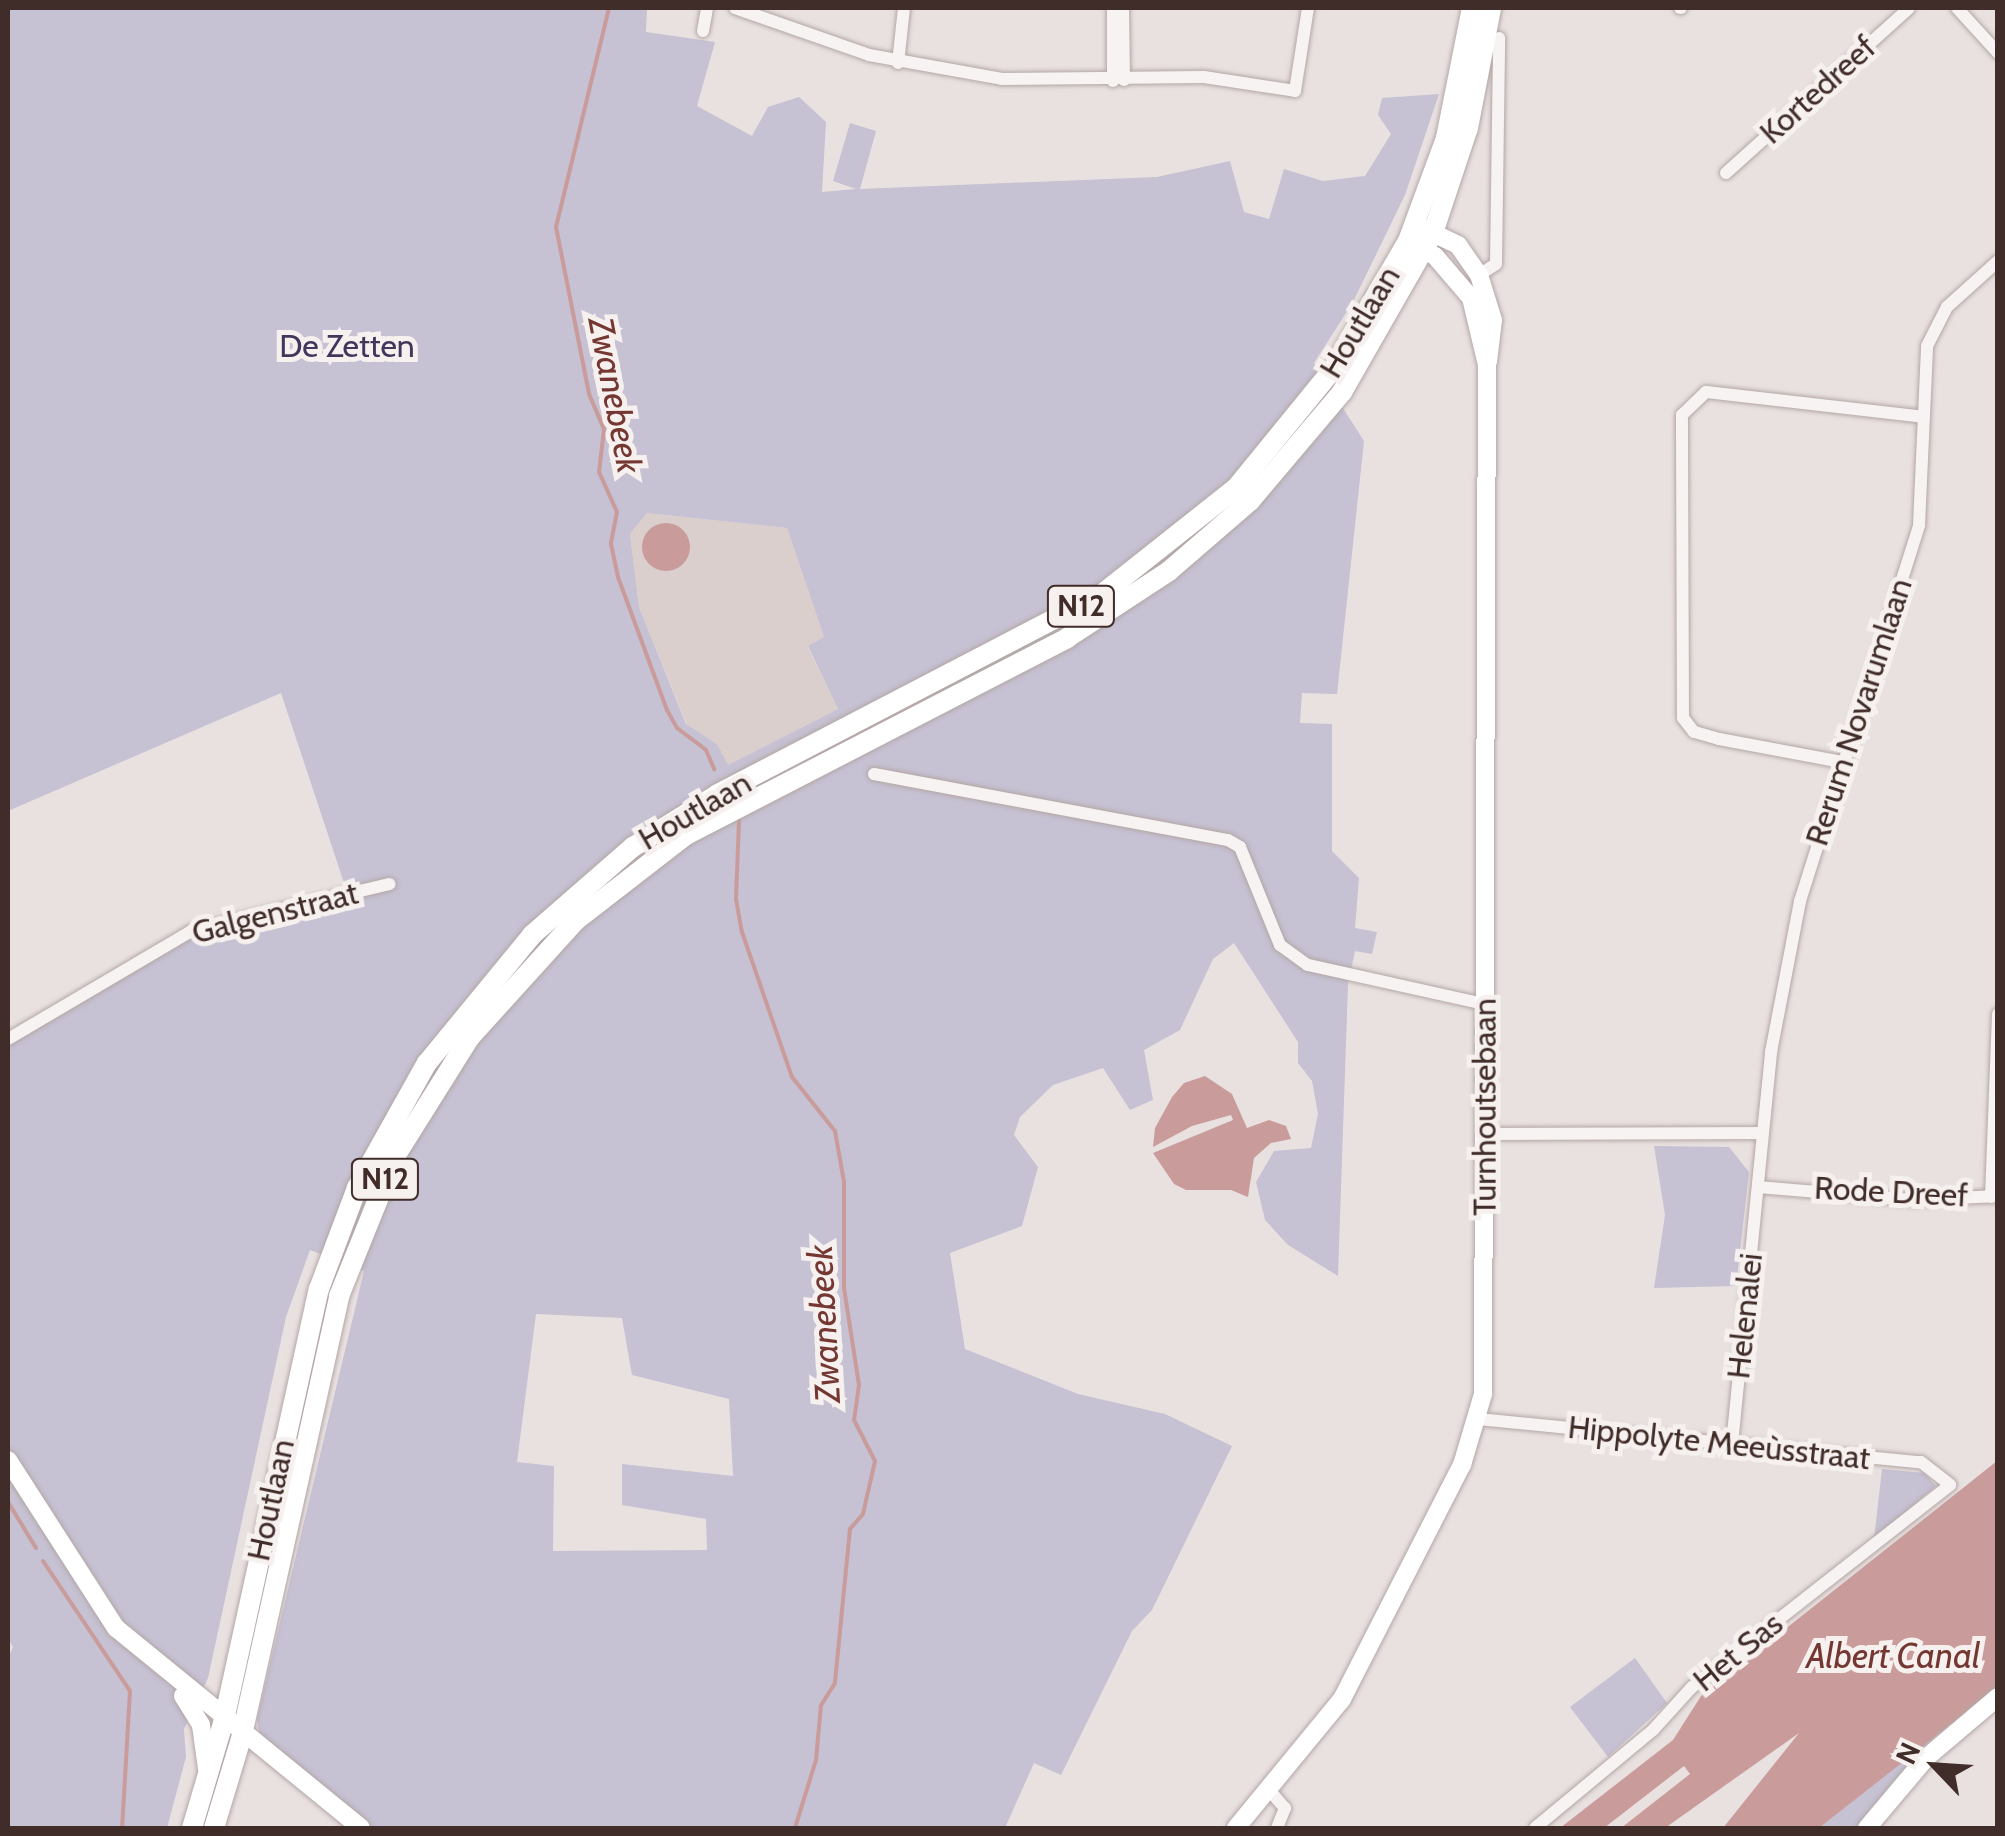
<!DOCTYPE html>
<html>
<head>
<meta charset="utf-8">
<style>
	body { margin:0 }
	#map { position:relative; width:2005px; height:1836px; overflow:hidden; background:#e9e1e0; font-family:Cabin,sans-serif }
	div>[style] { position:absolute }
	.built>* { inset:0; background:#dbcfce }
	.green>* { inset:0; background:#c6c1d3 }
	.water>* { inset:0; background:#c99c9b }
	.round { border-radius:50% }
	.stream>* { height:4px; margin:-2px; padding:0 2px; transform-origin:2px; border-radius:2px; background:#c99c9b }
	.roads { filter:drop-shadow(0 0 2px #b3a7a5) drop-shadow(0 0 2px #b3a7a5) }
	.street>* { height:12px; margin:-6px; padding:0 6px; transform-origin:6px; border-radius:6px; background:#f7f3f2 }
	.secondary>* { height:18px; margin:-9px; padding:0 9px; transform-origin:9px; border-radius:9px; background:#fff }
	.primary>* { height:20px; margin:-10px; padding:0 10px; transform-origin:10px; border-radius:10px; background:#fff }
	span { translate:-50% -50%; white-space:nowrap; text-align:center; line-height:1.15; -webkit-text-stroke:10px #f6f0ef; paint-order:stroke }
	.shield-label span { padding:2px 8px; background:#f6f0ef; border:2px solid; border-radius:8px; -webkit-text-stroke-width:0 }
	.shield-label { font-size:30px; color:#402c28; font-weight:700 }
	.street-label { font-size:32px; color:#402c28 }
	.park-label { font-size:32px; color:#42365c }
	.water-label { font-size:35px; color:#743732; font-style:italic }
	.frame { position:absolute; inset:0; border:10px solid #402c28; pointer-events:none }
	.north { position:absolute; left:1885px; top:1716px; width:100px; height:100px; -webkit-text-stroke:8px #f6f0ef; paint-order:stroke; rotate:295deg; font-size:28px; font-weight:700; line-height:40px; text-align:center; color:#402c28 }
	.north::after { content:''; display:block; margin:auto; width:35px; height:45px; background:#402c28; clip-path:polygon(50% 0,100% 100%,50% 72%,0 100%) }
</style>
</head>
<body>
<div id="map">
	<div class="built">
		<i style="clip-path:polygon(647px 513px,787px 528px,824px 637px,808px 647px,838px 709px,727px 766px,717px 744px,687px 725px,639px 607px,630px 534px)"></i>
	</div>
	<div class="green">
		<i style="clip-path:polygon(evenodd,8px 8px,647px 8px,646px 32px,715px 42px,697px 106px,752px 136px,768px 107px,799px 97px,826px 122px,822px 192px,856px 189px,833px 181px,850px 123px,876px 131px,860px 189px,1157px 177px,1230px 161px,1244px 212px,1269px 219px,1284px 169px,1323px 181px,1365px 176px,1391px 134px,1378px 115px,1382px 98px,1439px 94px,1405px 195px,1353px 302px,1314px 363px,1364px 441px,1337px 694px,1302px 693px,1300px 723px,1332px 724px,1332px 851px,1359px 878px,1355px 928px,1377px 932px,1372px 954px,1355px 951px,1348px 984px,1338px 1276px,1288px 1245px,1265px 1220px,1256px 1182px,1274px 1151px,1311px 1148px,1318px 1114px,1312px 1081px,1298px 1063px,1298px 1042px,1234px 943px,1213px 959px,1180px 1030px,1144px 1050px,1153px 1100px,1130px 1110px,1103px 1068px,1053px 1085px,1020px 1117px,1014px 1135px,1038px 1167px,1022px 1226px,950px 1253px,965px 1349px,1078px 1394px,1165px 1414px,1232px 1446px,1152px 1610px,1132px 1631px,1061px 1775px,1034px 1763px,1005px 1828px,372px 1828px,260px 1738px,257px 1719px,364px 1271px,310px 1250px,286px 1317px,208px 1678px,184px 1729px,186px 1757px,167px 1828px,8px 1828px,8px 1658px,13px 1647px,8px 1639px,8px 1045px,192px 936px,349px 898px,281px 693px,8px 811px,8px 8px,647px 513px,787px 528px,824px 637px,808px 646px,838px 709px,728px 765px,717px 744px,686px 724px,639px 607px,630px 534px,647px 513px,8px 8px,536px 1314px,622px 1318px,632px 1375px,729px 1399px,733px 1476px,622px 1464px,622px 1505px,706px 1519px,707px 1550px,553px 1551px,554px 1466px,517px 1462px,536px 1314px)"></i>
		<i style="clip-path:polygon(1654px 1146px,1729px 1147px,1749px 1172px,1736px 1286px,1654px 1288px,1665px 1215px)"></i>
		<i style="clip-path:polygon(1882px 1469px,1924px 1473px,1936px 1486px,1874px 1539px)"></i>
		<i style="clip-path:polygon(1635px 1658px,1667px 1703px,1608px 1757px,1570px 1707px)"></i>
		<i style="clip-path:polygon(1935px 1736px,1856px 1828px,1819px 1828px)"></i>
	</div>
	<div class="water">
		<i class="round" style="left:642px;top:523px;width:48px;height:48px"></i>
		<i style="clip-path:polygon(1205px 1076px,1232px 1094px,1247px 1128px,1269px 1120px,1286px 1126px,1291px 1139px,1271px 1143px,1254px 1158px,1248px 1197px,1231px 1190px,1186px 1190px,1174px 1184px,1153px 1153px,1233px 1120px,1231px 1115px,1192px 1126px,1153px 1147px,1155px 1128px,1172px 1097px,1184px 1083px)"></i>
		<i style="clip-path:polygon(1997px 1461px,1997px 1688px,1819px 1828px,1723px 1828px,1799px 1733px,1665px 1828px,1621px 1828px,1690px 1774px,1684px 1766px,1604px 1828px,1560px 1828px,1673px 1740px,1701px 1696px)"></i>
	</div>
	<div class="stream">
		<i style="left:609px;top:8px;width:225px;rotate:103.6deg"></i>
		<i style="left:556px;top:227px;width:170px;rotate:78.8deg"></i>
		<i style="left:589px;top:394px;width:39px;rotate:67deg"></i>
		<i style="left:604px;top:430px;width:42px;rotate:96.8deg"></i>
		<i style="left:599px;top:472px;width:44px;rotate:65.8deg"></i>
		<i style="left:617px;top:512px;width:33px;rotate:101deg"></i>
		<i style="left:611px;top:544px;width:34px;rotate:78deg"></i>
		<i style="left:618px;top:577px;width:142px;rotate:69.8deg"></i>
		<i style="left:667px;top:710px;width:21px;rotate:61deg"></i>
		<i style="left:677px;top:728px;width:36px;rotate:37deg"></i>
		<i style="left:706px;top:750px;width:21px;rotate:67deg"></i>
		<i style="left:739px;top:821px;width:78px;rotate:92.2deg"></i>
		<i style="left:736px;top:899px;width:34px;rotate:80deg"></i>
		<i style="left:742px;top:932px;width:153px;rotate:71deg"></i>
		<i style="left:792px;top:1077px;width:69px;rotate:51.5deg"></i>
		<i style="left:835px;top:1131px;width:52px;rotate:80deg"></i>
		<i style="left:844px;top:1182px;width:106px;rotate:90deg"></i>
		<i style="left:844px;top:1288px;width:98px;rotate:81.2deg"></i>
		<i style="left:859px;top:1385px;width:35px;rotate:98deg"></i>
		<i style="left:854px;top:1420px;width:46px;rotate:62.9deg"></i>
		<i style="left:875px;top:1461px;width:54px;rotate:102.8deg"></i>
		<i style="left:863px;top:1514px;width:20px;rotate:131deg"></i>
		<i style="left:850px;top:1529px;width:155px;rotate:95.6deg"></i>
		<i style="left:835px;top:1683px;width:26px;rotate:122deg"></i>
		<i style="left:821px;top:1705px;width:55px;rotate:95.2deg"></i>
		<i style="left:816px;top:1760px;width:71px;rotate:107.2deg"></i>
		<i style="left:8px;top:1502px;width:54px;rotate:58.7deg"></i>
		<i style="left:43px;top:1561px;width:156px;rotate:56.2deg"></i>
		<i style="left:130px;top:1691px;width:137px;rotate:93.3deg"></i>
	</div>
	<div class="roads">
		<div class="street">
			<i style="left:735px;top:8px;width:142px;rotate:19.3deg"></i>
			<i style="left:869px;top:55px;width:135px;rotate:10.2deg"></i>
			<i style="left:1002px;top:79px;width:202px;rotate:-0.6deg"></i>
			<i style="left:1204px;top:77px;width:92px;rotate:8.7deg"></i>
			<i style="left:1295px;top:91px;width:84px;rotate:-81.1deg"></i>
			<i style="left:1123px;top:8px;width:72px;rotate:89.2deg"></i>
			<i style="left:1680px;top:8px;width:1px"></i>
			<i style="left:1957px;top:8px;width:61px;rotate:47.7deg"></i>
			<i style="left:703px;top:31px;width:23px;rotate:-80deg"></i>
			<i style="left:898px;top:63px;width:55px;rotate:-83.8deg"></i>
			<i style="left:1113px;top:81px;width:73px;rotate:-90deg"></i>
			<i style="left:1726px;top:173px;width:246px;rotate:-42deg"></i>
			<i style="left:1479px;top:275px;width:20px;rotate:-33deg"></i>
			<i style="left:1496px;top:264px;width:226px;rotate:-89.2deg"></i>
			<i style="left:1842px;top:762px;width:125px;rotate:-169.4deg"></i>
			<i style="left:1719px;top:739px;width:26px;rotate:-164deg"></i>
			<i style="left:1694px;top:732px;width:18px;rotate:-128deg"></i>
			<i style="left:1683px;top:718px;width:303px;rotate:-90.2deg"></i>
			<i style="left:1682px;top:415px;width:33px;rotate:-44deg"></i>
			<i style="left:1706px;top:392px;width:219px;rotate:6.5deg"></i>
			<i style="left:874px;top:774px;width:360px;rotate:10.6deg"></i>
			<i style="left:1228px;top:840px;width:14px;rotate:30deg"></i>
			<i style="left:1240px;top:847px;width:106px;rotate:67.8deg"></i>
			<i style="left:1280px;top:945px;width:34px;rotate:36deg"></i>
			<i style="left:1308px;top:965px;width:180px;rotate:12.5deg"></i>
			<i style="left:8px;top:1039px;width:212px;rotate:-30.5deg"></i>
			<i style="left:191px;top:931px;width:204px;rotate:-13.3deg"></i>
			<i style="left:1487px;top:1134px;width:275px;rotate:-0.2deg"></i>
			<i style="left:1758px;top:1187px;width:157px;rotate:4.8deg"></i>
			<i style="left:1914px;top:1200px;width:84px;rotate:-2.7deg"></i>
			<i style="left:1991px;top:1197px;width:183px;rotate:-87.8deg"></i>
			<i style="left:1479px;top:1419px;width:444px;rotate:5.6deg"></i>
			<i style="left:1921px;top:1462px;width:37px;rotate:38deg"></i>
			<i style="left:1950px;top:1485px;width:328px;rotate:141.9deg"></i>
			<i style="left:1692px;top:1687px;width:58px;rotate:132.2deg"></i>
			<i style="left:1653px;top:1730px;width:153px;rotate:140.3deg"></i>
			<i style="left:1732px;top:1444px;width:394px;rotate:-84.3deg"></i>
			<i style="left:1771px;top:1052px;width:154px;rotate:-79.1deg"></i>
			<i style="left:1800px;top:901px;width:394px;rotate:-72.4deg"></i>
			<i style="left:1919px;top:525px;width:179px;rotate:-87.4deg"></i>
			<i style="left:1927px;top:346px;width:44px;rotate:-62.9deg"></i>
			<i style="left:1947px;top:307px;width:69px;rotate:-42deg"></i>
			<i style="left:1270px;top:1791px;width:23px;rotate:49deg"></i>
			<i style="left:1285px;top:1808px;width:22px;rotate:112deg"></i>
		</div>
		<div class="secondary">
			<i style="left:1420px;top:227px;width:42px;rotate:25.3deg"></i>
			<i style="left:1458px;top:245px;width:37px;rotate:55deg"></i>
			<i style="left:1479px;top:275px;width:47px;rotate:72.7deg"></i>
			<i style="left:1493px;top:320px;width:42px;rotate:96.8deg"></i>
			<i style="left:8px;top:1460px;width:200px;rotate:57.3deg"></i>
			<i style="left:116px;top:1628px;width:316px;rotate:39.2deg"></i>
			<i style="left:183px;top:1696px;width:34px;rotate:58deg"></i>
			<i style="left:201px;top:1725px;width:44px;rotate:82.2deg"></i>
			<i style="left:1236px;top:1828px;width:167px;rotate:-50.6deg"></i>
			<i style="left:1342px;top:1699px;width:263px;rotate:-62.9deg"></i>
			<i style="left:1462px;top:1465px;width:74px;rotate:-73.5deg"></i>
			<i style="left:1483px;top:1394px;width:1029px;rotate:-89.78deg"></i>
			<i style="left:1487px;top:365px;width:69px;rotate:-103.4deg"></i>
			<i style="left:1471px;top:298px;width:55px;rotate:-130.6deg"></i>
			<i style="left:1435px;top:256px;width:25px;rotate:-151deg"></i>
			<i style="left:1867px;top:1828px;width:92px;rotate:-49.9deg"></i>
			<i style="left:1926px;top:1758px;width:94px;rotate:-40.3deg"></i>
		</div>
		<div class="primary">
			<i style="left:192px;top:1828px;width:113px;rotate:-73.5deg"></i>
			<i style="left:224px;top:1720px;width:441px;rotate:-77.6deg"></i>
			<i style="left:319px;top:1289px;width:108px;rotate:-69.4deg"></i>
			<i style="left:357px;top:1188px;width:143px;rotate:-60.8deg"></i>
			<i style="left:427px;top:1063px;width:166px;rotate:-50.6deg"></i>
			<i style="left:532px;top:935px;width:134px;rotate:-41.1deg"></i>
			<i style="left:633px;top:847px;width:100px;rotate:-31.9deg"></i>
			<i style="left:718px;top:794px;width:432px;rotate:-27.5deg"></i>
			<i style="left:1101px;top:595px;width:172px;rotate:-38.4deg"></i>
			<i style="left:1236px;top:488px;width:155px;rotate:-50.8deg"></i>
			<i style="left:1334px;top:368px;width:147px;rotate:-59.8deg"></i>
			<i style="left:1408px;top:241px;width:110px;rotate:-69.7deg"></i>
			<i style="left:1446px;top:138px;width:133px;rotate:-78.7deg"></i>
			<i style="left:214px;top:1828px;width:97px;rotate:-73.2deg"></i>
			<i style="left:242px;top:1735px;width:450px;rotate:-77.5deg"></i>
			<i style="left:339px;top:1296px;width:152px;rotate:-68deg"></i>
			<i style="left:396px;top:1155px;width:139px;rotate:-57.9deg"></i>
			<i style="left:470px;top:1037px;width:156px;rotate:-47.8deg"></i>
			<i style="left:575px;top:921px;width:140px;rotate:-37.8deg"></i>
			<i style="left:686px;top:835px;width:429px;rotate:-27.3deg"></i>
			<i style="left:1067px;top:638px;width:122px;rotate:-33.3deg"></i>
			<i style="left:1169px;top:571px;width:107px;rotate:-40.8deg"></i>
			<i style="left:1250px;top:501px;width:143px;rotate:-49.8deg"></i>
			<i style="left:1342px;top:392px;width:183px;rotate:-60.2deg"></i>
			<i style="left:1433px;top:233px;width:111px;rotate:-71.6deg"></i>
			<i style="left:1468px;top:128px;width:122px;rotate:-79.1deg"></i>
		</div>
	</div>
	<div class="shield-label">
		<span style="left:1081px;top:606px">N12</span>
		<span style="left:385px;top:1179px">N12</span>
	</div>
	<div class="street-label">
		<span style="left:1818px;top:90px;rotate:-42deg">Kortedreef</span>
		<span style="left:1360px;top:322px;rotate:-59deg">Houtlaan</span>
		<span style="left:1859px;top:712px;rotate:-72deg">Rerum Novarumlaan</span>
		<span style="left:695px;top:811px;rotate:-30deg">Houtlaan</span>
		<span style="left:275px;top:913px;rotate:-14deg">Galgenstraat</span>
		<span style="left:1485px;top:1107px;rotate:-90deg">Turnhoutsebaan</span>
		<span style="left:1891px;top:1192px;rotate:3deg">Rode Dreef</span>
		<span style="left:1745px;top:1316px;rotate:-84deg">Helenalei</span>
		<span style="left:1719px;top:1443px;rotate:6deg">Hippolyte Meeùsstraat</span>
		<span style="left:271px;top:1500px;rotate:-78deg">Houtlaan</span>
		<span style="left:1738px;top:1652px;rotate:-39deg">Het Sas</span>
	</div>
	<div class="park-label">
		<span style="left:347px;top:346px">De Zetten</span>
	</div>
	<div class="water-label">
		<span style="left:615px;top:395px;rotate:79deg">Zwanebeek</span>
		<span style="left:824px;top:1324px;rotate:-93deg">Zwanebeek</span>
		<span style="left:1893px;top:1656px">Albert Canal</span>
	</div>
	<div class="frame"></div>
	<div class="north">N</div>
</div>
</body>
</html>
